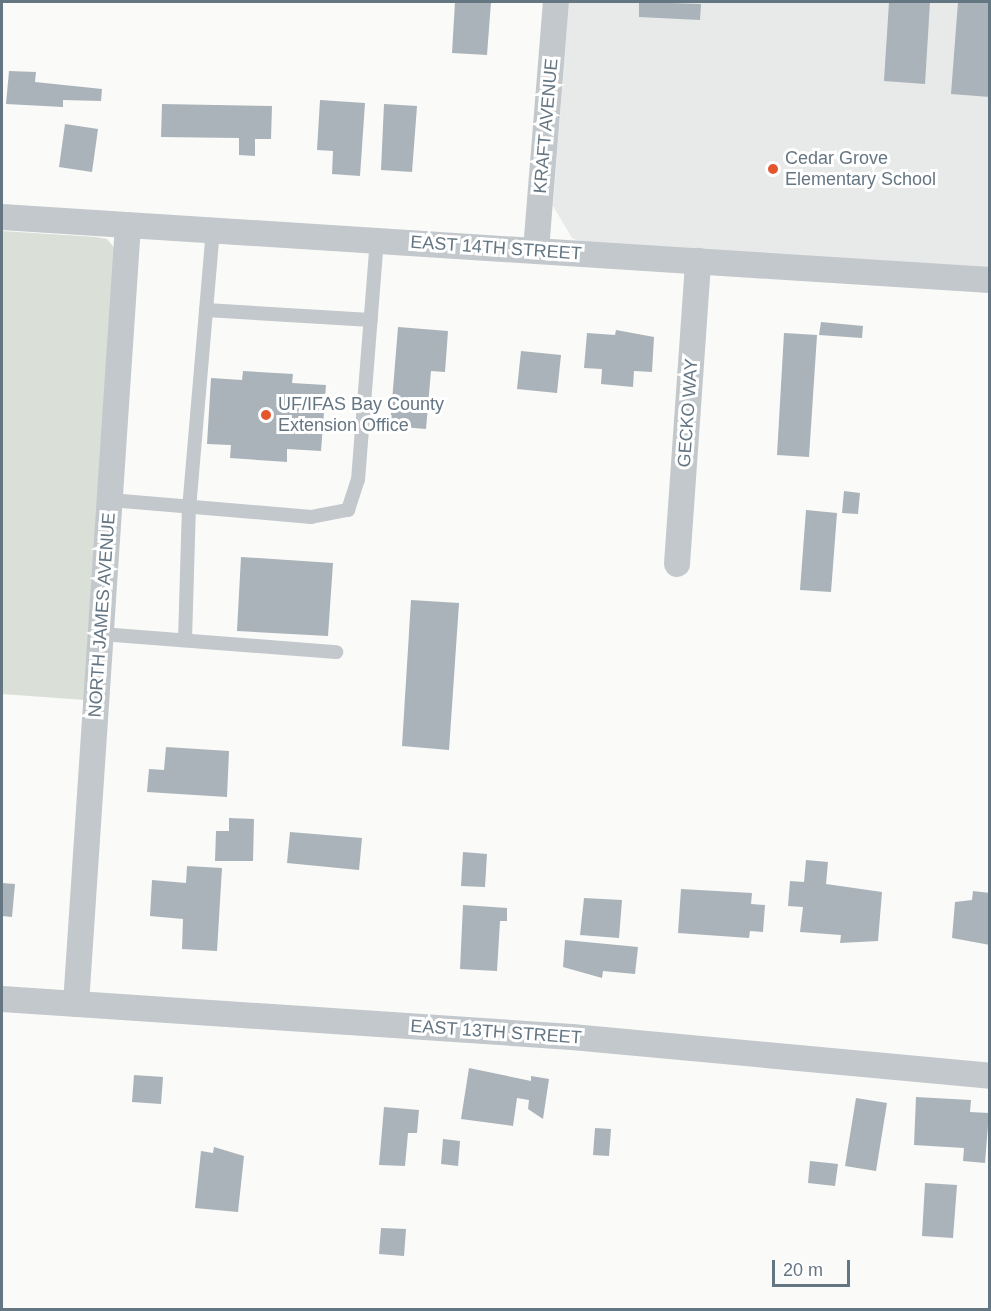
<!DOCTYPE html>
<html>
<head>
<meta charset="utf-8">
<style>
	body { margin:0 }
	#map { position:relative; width:991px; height:1311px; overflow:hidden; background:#fafaf8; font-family:Helvetica,sans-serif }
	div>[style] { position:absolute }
	.built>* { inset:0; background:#e8e9e9 }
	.green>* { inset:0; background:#dadfd7 }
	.building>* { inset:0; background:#aab3b9 }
	.lane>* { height:14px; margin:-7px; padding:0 7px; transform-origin:7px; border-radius:7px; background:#c3c8cc }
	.street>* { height:26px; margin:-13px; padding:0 13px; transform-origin:13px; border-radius:13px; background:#c3c8cc }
	.dots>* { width:16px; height:16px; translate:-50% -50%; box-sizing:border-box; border:3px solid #fff; border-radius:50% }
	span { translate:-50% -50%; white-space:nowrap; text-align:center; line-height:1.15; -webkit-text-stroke:6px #fff; paint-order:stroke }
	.street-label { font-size:18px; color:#657683 }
	.poi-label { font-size:18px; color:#657683 }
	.left { translate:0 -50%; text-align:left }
	.frame { position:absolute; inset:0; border:3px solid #657683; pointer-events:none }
	.scale { position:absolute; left:772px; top:1260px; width:78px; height:27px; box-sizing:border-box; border:3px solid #657683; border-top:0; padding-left:8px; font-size:18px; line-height:21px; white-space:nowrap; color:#657683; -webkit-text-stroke:4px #fff; paint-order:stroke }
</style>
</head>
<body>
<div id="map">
	<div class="built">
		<i style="clip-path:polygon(569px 2px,989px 2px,989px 271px,585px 244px,572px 238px,553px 206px)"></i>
	</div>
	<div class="green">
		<i style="clip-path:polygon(2px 231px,96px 237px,107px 239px,117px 251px,85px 700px,2px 694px)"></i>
	</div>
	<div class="building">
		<i style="clip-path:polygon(455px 2px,491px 2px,487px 55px,452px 53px)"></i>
		<i style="clip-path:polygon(639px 2px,701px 4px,700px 20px,639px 17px)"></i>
		<i style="clip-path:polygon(889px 2px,930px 2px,925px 84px,884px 81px)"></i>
		<i style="clip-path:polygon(958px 2px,990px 2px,990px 97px,951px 94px)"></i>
		<i style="clip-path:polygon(9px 71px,36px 72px,35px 82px,102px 89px,101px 101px,63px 100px,63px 107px,6px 104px)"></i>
		<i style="clip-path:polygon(320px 100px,365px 103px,360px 176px,332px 174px,333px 151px,317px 150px)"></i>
		<i style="clip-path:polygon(162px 104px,272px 106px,271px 139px,255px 139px,255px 156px,239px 155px,239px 138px,161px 137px)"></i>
		<i style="clip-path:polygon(384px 104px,417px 106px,412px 172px,381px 170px)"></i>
		<i style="clip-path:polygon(65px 124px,98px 129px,92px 172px,59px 167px)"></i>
		<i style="clip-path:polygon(821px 322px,863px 326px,862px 338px,819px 335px)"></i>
		<i style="clip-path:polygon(398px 327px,448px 331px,445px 372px,431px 371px,426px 429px,390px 426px)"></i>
		<i style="clip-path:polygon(616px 330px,654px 337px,652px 372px,634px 371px,633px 387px,601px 384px,602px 369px,584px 368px,587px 333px,615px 335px)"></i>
		<i style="clip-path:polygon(784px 333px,817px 335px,809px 457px,777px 455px)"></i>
		<i style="clip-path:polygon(521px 351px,561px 355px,557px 393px,517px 389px)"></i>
		<i style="clip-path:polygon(243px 371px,293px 374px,292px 383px,326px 385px,321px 451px,287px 449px,287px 462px,230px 458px,231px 445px,207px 444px,211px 378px,242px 380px)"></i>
		<i style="clip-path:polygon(844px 491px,860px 493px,858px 514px,842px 513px)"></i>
		<i style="clip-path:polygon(806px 510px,837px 513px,831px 592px,800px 590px)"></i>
		<i style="clip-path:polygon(241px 557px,333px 563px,328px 636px,237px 631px)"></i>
		<i style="clip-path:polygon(411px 600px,459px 603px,449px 750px,402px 746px)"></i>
		<i style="clip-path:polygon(166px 747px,229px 751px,227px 797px,147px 792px,149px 769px,164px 770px)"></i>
		<i style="clip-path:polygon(229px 818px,254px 819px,253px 861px,215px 861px,216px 831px,229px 831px)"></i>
		<i style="clip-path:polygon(290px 832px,362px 838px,359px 870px,287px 863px)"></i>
		<i style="clip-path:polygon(463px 852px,487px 854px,485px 887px,461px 886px)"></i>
		<i style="clip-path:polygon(806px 860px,828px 862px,826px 884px,882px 892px,878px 941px,840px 943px,841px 935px,800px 932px,803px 907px,788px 906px,790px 881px,804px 882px)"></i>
		<i style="clip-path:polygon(187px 866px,222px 868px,217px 951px,182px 949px,183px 919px,150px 916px,152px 880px,186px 883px)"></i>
		<i style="clip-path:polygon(2px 883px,15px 884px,12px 917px,2px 916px)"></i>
		<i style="clip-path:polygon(681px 889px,752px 893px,751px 904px,765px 905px,763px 932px,750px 931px,749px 938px,678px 933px)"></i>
		<i style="clip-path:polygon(973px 891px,990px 893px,990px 945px,952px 938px,955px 902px,972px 900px)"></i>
		<i style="clip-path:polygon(584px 898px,622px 900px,619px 938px,580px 935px)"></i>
		<i style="clip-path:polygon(463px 905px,507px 908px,507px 921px,500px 921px,497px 971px,460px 969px)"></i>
		<i style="clip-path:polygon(565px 940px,638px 947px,635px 974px,603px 971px,602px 978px,563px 967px)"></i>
		<i style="clip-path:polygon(469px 1068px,531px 1081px,531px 1076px,549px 1079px,543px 1119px,528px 1109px,529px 1100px,517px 1098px,513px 1126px,461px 1119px)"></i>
		<i style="clip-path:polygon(134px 1075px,163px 1077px,161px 1104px,132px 1102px)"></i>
		<i style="clip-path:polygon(916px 1097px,971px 1100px,970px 1112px,989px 1113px,985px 1163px,963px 1161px,964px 1148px,914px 1145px)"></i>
		<i style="clip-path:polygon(856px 1098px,887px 1103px,876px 1171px,845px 1166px)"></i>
		<i style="clip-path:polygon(384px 1107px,419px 1110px,417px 1133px,408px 1133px,405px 1166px,379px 1165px)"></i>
		<i style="clip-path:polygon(595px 1128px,611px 1129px,609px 1156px,593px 1155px)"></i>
		<i style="clip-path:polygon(443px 1139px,460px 1141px,458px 1166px,441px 1164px)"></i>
		<i style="clip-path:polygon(214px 1147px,244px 1156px,238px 1212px,195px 1208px,201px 1151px,213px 1153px)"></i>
		<i style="clip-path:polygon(810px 1161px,838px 1164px,835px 1186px,808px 1183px)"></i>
		<i style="clip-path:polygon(925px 1183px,957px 1185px,953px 1238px,922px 1236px)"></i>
		<i style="clip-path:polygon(381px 1228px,406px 1229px,404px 1256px,379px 1254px)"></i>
	</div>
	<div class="lane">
		<i style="left:206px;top:310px;width:165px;rotate:3.5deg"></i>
		<i style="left:110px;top:500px;width:202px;rotate:4.8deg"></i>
		<i style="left:311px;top:517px;width:38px;rotate:-11deg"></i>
		<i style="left:348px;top:510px;width:32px;rotate:-72deg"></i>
		<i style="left:358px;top:480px;width:240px;rotate:-85.5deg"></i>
		<i style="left:101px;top:634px;width:236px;rotate:4.4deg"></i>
		<i style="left:185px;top:640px;width:131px;rotate:-88.3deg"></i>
		<i style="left:189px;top:509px;width:279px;rotate:-85.1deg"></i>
	</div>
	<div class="street">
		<i style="left:2px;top:217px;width:990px;rotate:3.65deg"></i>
		<i style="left:536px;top:250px;width:249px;rotate:-85.4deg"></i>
		<i style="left:677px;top:564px;width:304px;rotate:-86deg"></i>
		<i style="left:2px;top:999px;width:571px;rotate:3.81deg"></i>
		<i style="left:572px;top:1037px;width:420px;rotate:5.3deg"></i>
		<i style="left:76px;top:1004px;width:780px;rotate:-86.18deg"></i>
	</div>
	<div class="dots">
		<i style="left:773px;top:169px;background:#e4572e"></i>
		<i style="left:266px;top:415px;background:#e4572e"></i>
	</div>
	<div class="street-label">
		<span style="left:546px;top:126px;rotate:-85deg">KRAFT AVENUE</span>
		<span style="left:496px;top:248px;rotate:4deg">EAST 14TH STREET</span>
		<span style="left:688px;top:413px;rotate:-86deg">GECKO WAY</span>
		<span style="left:102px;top:615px;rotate:-86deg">NORTH JAMES AVENUE</span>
		<span style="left:496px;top:1032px;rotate:4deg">EAST 13TH STREET</span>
	</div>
	<div class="poi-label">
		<span class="left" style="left:785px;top:169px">Cedar Grove<br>Elementary School</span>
		<span class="left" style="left:278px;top:415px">UF/IFAS Bay County<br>Extension Office</span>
	</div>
	<div class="frame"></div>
	<div class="scale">20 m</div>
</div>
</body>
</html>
